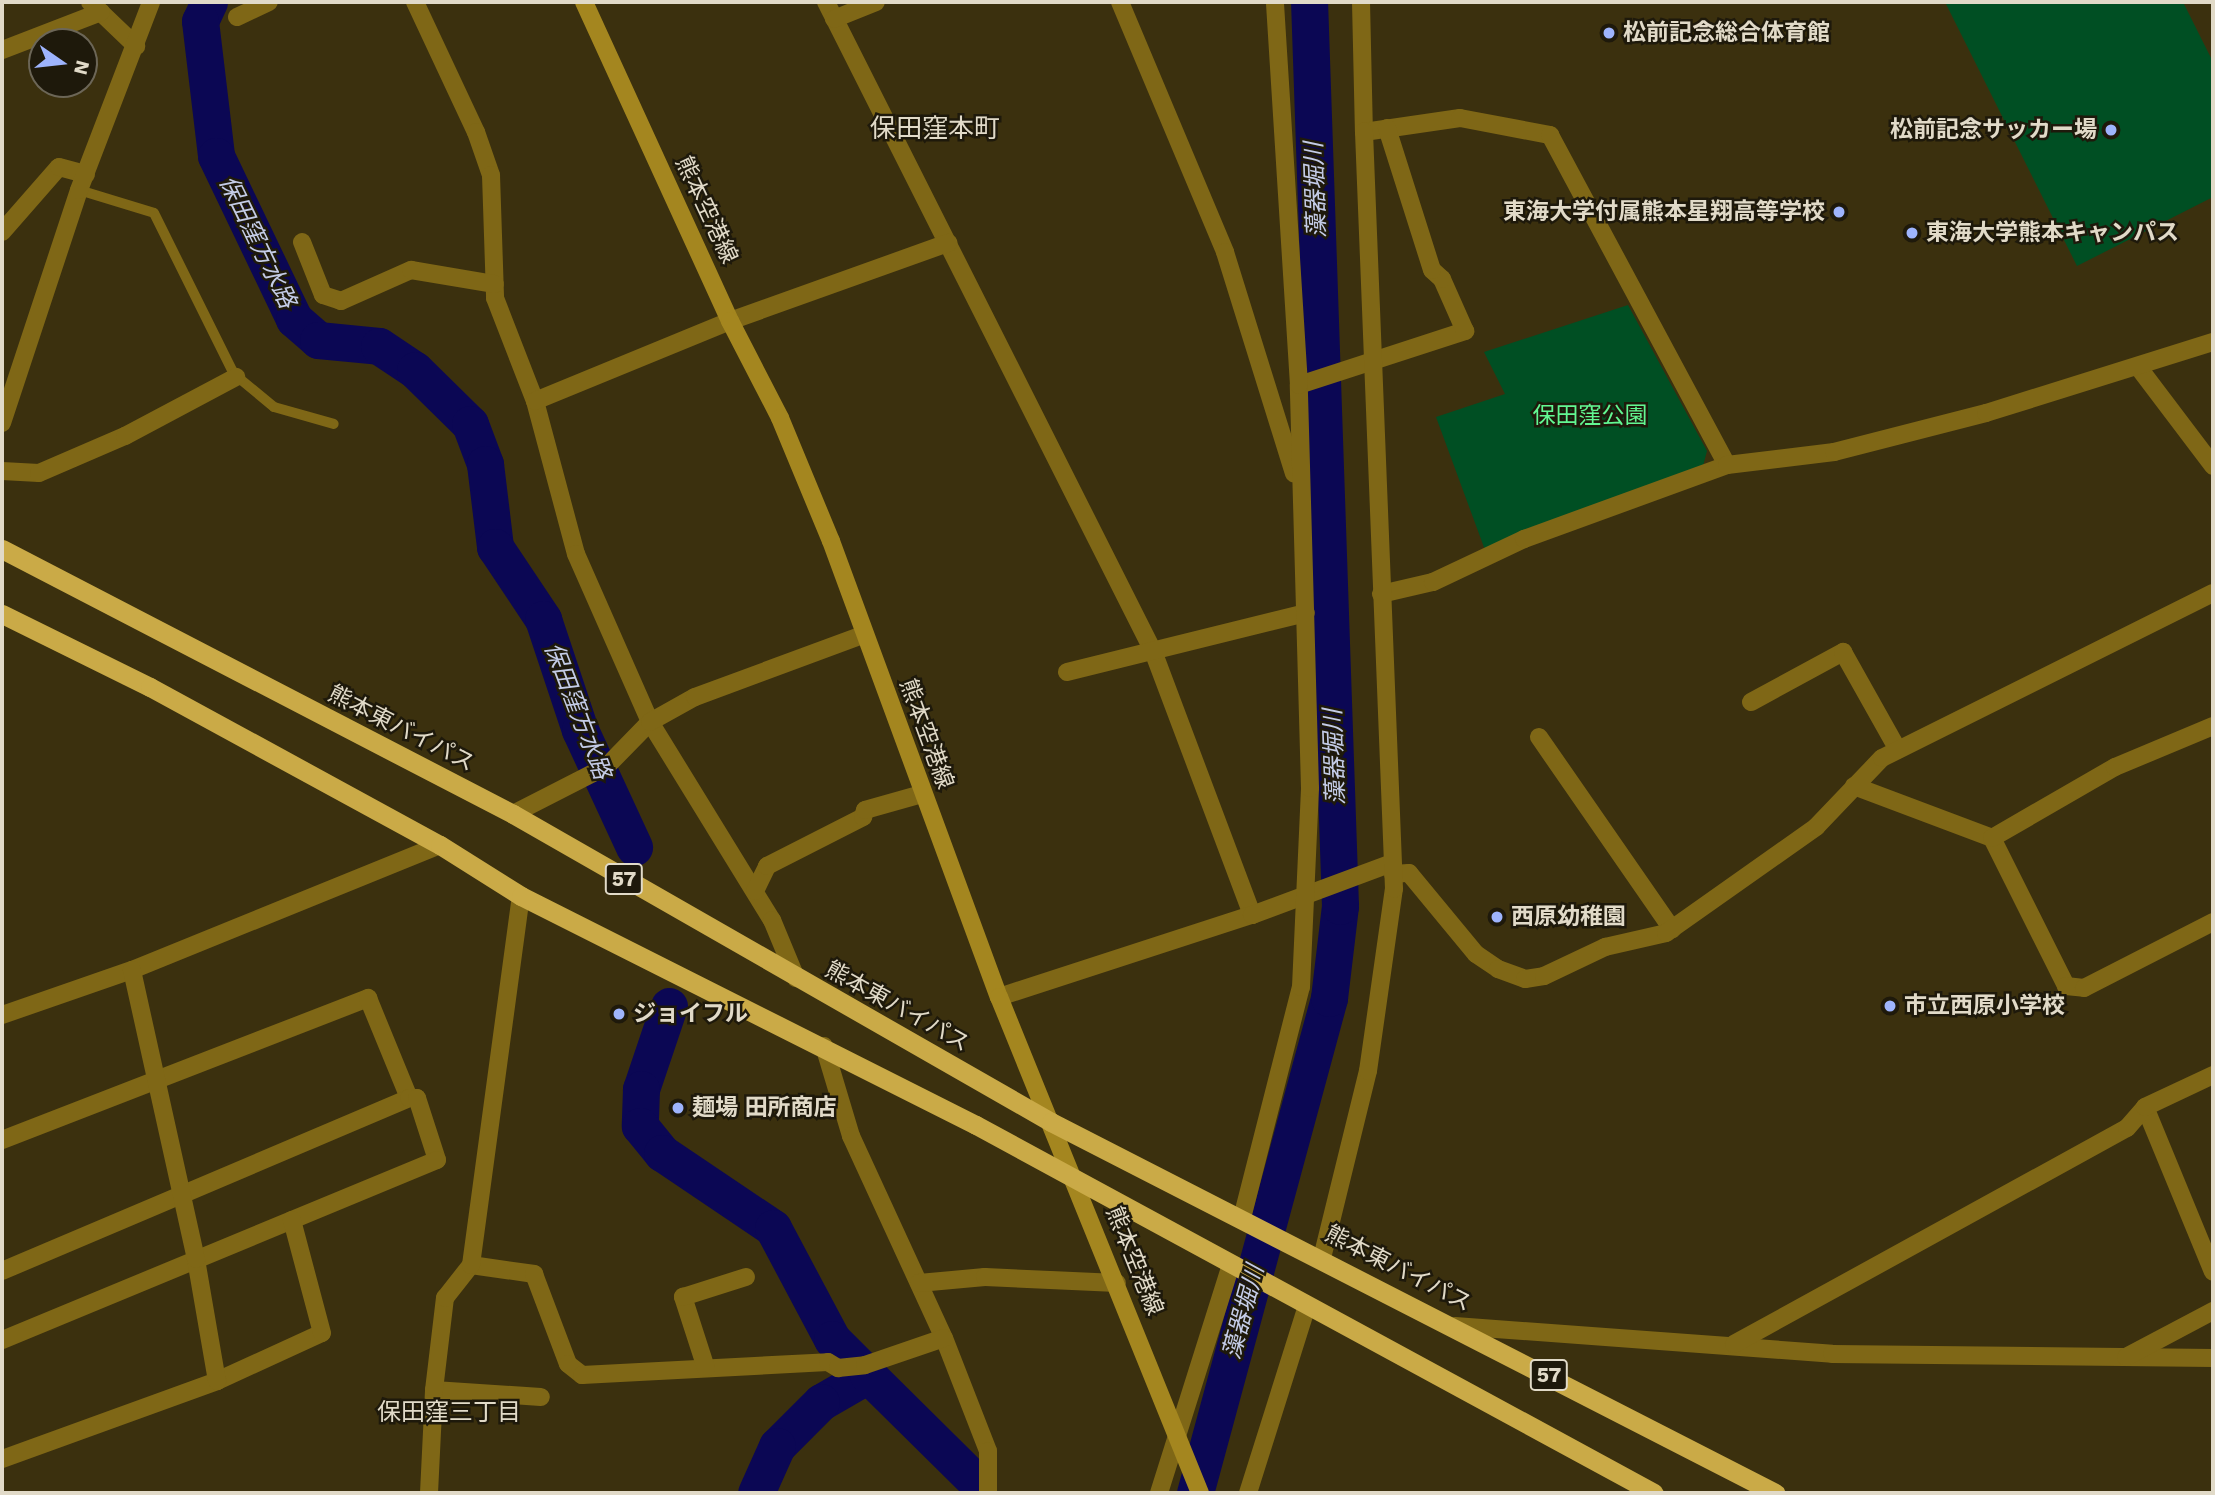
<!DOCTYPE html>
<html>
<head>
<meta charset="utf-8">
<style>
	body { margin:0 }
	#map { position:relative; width:2215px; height:1495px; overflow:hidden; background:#3b300e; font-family:"Work Sans","Noto Sans JP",sans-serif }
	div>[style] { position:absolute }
	.green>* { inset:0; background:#004f23 }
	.river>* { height:37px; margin:-18.5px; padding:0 18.5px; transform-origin:18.5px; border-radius:18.5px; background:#0b0754 }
	.service>* { height:10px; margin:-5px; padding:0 5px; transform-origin:5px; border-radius:5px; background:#7f6716 }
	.minor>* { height:18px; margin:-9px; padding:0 9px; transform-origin:9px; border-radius:9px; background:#7f6716 }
	.tertiary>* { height:18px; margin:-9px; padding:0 9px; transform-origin:9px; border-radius:9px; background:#7f6716 }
	.secondary>* { height:18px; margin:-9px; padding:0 9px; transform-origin:9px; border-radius:9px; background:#a4861f }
	.trunk>* { height:19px; margin:-9.5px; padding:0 9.5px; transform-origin:9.5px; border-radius:9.5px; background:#caaa47 }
	.dots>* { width:19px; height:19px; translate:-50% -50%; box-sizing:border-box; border:4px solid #1e190b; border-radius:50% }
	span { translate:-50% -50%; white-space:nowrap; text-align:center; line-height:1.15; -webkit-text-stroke:5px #1e190b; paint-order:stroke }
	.shield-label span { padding:2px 5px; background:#1e190b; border:2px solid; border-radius:5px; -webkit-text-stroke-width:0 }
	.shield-label { font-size:21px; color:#e1dac8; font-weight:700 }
	.poi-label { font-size:23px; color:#e1dac8; font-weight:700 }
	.left { translate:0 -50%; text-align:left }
	.right { translate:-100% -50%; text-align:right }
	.street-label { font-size:23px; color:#e1dac8 }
	.park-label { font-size:23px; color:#62f892 }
	.water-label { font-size:24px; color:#c4cce7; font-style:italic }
	.neighbourhood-label { font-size:24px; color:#e1dac8 }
	.quarter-label { font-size:26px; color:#e1dac8 }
	.frame { position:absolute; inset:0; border:4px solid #e1dac8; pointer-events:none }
	.north { position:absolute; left:28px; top:28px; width:70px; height:70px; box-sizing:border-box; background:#1e190b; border:2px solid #6c6657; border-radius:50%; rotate:104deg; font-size:19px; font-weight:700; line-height:28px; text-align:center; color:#e1dac8 }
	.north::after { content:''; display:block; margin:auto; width:24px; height:32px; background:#9eb4fd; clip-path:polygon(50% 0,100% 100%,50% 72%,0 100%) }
</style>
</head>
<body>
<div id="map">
	<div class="green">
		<i style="clip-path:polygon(1945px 2px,2183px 2px,2213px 62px,2213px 197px,2077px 266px)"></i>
		<i style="clip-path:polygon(1628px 305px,1707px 451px,1703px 466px,1485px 550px,1436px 417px,1505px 394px,1484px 352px)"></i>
	</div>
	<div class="river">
		<i style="left:209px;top:2px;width:21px;rotate:115deg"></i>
		<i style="left:200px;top:21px;width:136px;rotate:83.2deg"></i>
		<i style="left:216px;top:156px;width:181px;rotate:64.4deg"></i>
		<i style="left:294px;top:319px;width:32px;rotate:41deg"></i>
		<i style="left:318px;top:340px;width:61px;rotate:5.6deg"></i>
		<i style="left:379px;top:346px;width:43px;rotate:33.7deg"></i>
		<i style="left:415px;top:370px;width:77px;rotate:44.5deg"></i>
		<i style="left:470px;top:424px;width:43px;rotate:69.4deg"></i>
		<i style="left:485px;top:464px;width:84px;rotate:83.1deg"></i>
		<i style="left:495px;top:547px;width:87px;rotate:56.3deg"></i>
		<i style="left:543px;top:619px;width:117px;rotate:71.6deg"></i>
		<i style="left:580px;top:730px;width:129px;rotate:65.2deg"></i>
		<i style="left:669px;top:1006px;width:88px;rotate:108.6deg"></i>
		<i style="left:641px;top:1089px;width:37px;rotate:92deg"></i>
		<i style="left:640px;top:1126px;width:35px;rotate:51deg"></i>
		<i style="left:662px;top:1153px;width:134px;rotate:34deg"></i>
		<i style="left:773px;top:1228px;width:126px;rotate:62deg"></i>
		<i style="left:832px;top:1339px;width:51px;rotate:45deg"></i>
		<i style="left:868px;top:1375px;width:54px;rotate:150.1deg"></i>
		<i style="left:821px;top:1402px;width:62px;rotate:135deg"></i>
		<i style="left:777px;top:1446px;width:51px;rotate:114.1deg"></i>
		<i style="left:868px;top:1375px;width:151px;rotate:44.7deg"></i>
		<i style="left:1195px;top:1493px;width:513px;rotate:-74.85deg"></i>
		<i style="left:1329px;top:998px;width:93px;rotate:-83.2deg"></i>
		<i style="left:1340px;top:906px;width:905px;rotate:-91.96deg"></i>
	</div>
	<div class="service">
		<i style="left:79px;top:190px;width:78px;rotate:17deg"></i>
		<i style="left:154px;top:213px;width:180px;rotate:63.6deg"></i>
		<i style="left:234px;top:374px;width:52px;rotate:39.5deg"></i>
		<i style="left:274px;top:407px;width:62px;rotate:15.8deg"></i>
	</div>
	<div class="minor">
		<i style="left:90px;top:2px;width:64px;rotate:43.7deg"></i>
		<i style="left:415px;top:2px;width:144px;rotate:64.9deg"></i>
		<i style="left:476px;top:132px;width:46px;rotate:70.8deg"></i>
		<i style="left:491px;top:175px;width:123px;rotate:88.1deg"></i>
		<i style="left:495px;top:298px;width:110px;rotate:68.8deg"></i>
		<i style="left:535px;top:401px;width:158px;rotate:75deg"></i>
		<i style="left:576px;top:554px;width:184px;rotate:66.2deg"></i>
		<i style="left:650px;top:722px;width:233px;rotate:58.4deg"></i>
		<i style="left:772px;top:920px;width:63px;rotate:67.5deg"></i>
		<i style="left:826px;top:2px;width:727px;rotate:63.26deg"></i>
		<i style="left:1153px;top:651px;width:282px;rotate:69.4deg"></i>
		<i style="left:1120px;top:2px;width:271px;rotate:67.2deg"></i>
		<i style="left:1225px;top:252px;width:232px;rotate:72.7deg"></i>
		<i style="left:1361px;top:2px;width:130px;rotate:88.7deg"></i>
		<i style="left:1364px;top:132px;width:97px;rotate:-8.3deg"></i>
		<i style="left:1460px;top:118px;width:92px;rotate:10.7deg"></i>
		<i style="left:1550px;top:135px;width:374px;rotate:61.8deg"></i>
		<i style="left:237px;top:17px;width:35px;rotate:-25deg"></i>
		<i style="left:834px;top:19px;width:45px;rotate:-22deg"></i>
		<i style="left:2px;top:50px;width:106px;rotate:-21deg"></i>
		<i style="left:2px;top:232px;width:86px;rotate:-48.8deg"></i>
		<i style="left:59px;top:167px;width:28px;rotate:15deg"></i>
		<i style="left:302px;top:242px;width:57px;rotate:68.4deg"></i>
		<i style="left:323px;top:295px;width:19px;rotate:18deg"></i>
		<i style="left:341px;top:301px;width:77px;rotate:-23.9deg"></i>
		<i style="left:411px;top:270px;width:85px;rotate:9.5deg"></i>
		<i style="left:2139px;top:368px;width:123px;rotate:52.9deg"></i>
		<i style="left:1299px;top:385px;width:175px;rotate:-18deg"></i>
		<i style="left:1465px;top:331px;width:57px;rotate:-113.9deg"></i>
		<i style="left:1442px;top:279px;width:13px;rotate:-138deg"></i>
		<i style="left:1432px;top:270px;width:149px;rotate:-107.6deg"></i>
		<i style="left:535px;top:401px;width:211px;rotate:-22.3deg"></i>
		<i style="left:730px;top:321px;width:232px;rotate:-19.7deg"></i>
		<i style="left:2px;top:471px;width:37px;rotate:3deg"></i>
		<i style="left:39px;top:473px;width:94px;rotate:-23.3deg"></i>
		<i style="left:125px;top:436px;width:126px;rotate:-28deg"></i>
		<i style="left:1381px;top:594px;width:53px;rotate:-13deg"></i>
		<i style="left:1433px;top:582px;width:101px;rotate:-25.3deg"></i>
		<i style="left:1524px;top:539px;width:216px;rotate:-20deg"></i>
		<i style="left:1727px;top:465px;width:108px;rotate:-6.9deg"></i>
		<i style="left:1834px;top:452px;width:157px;rotate:-14.4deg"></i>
		<i style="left:1986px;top:413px;width:238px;rotate:-17.4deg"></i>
		<i style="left:1067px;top:672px;width:246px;rotate:-13.9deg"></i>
		<i style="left:1751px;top:702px;width:105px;rotate:-28.5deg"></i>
		<i style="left:1843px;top:652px;width:112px;rotate:60.7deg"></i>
		<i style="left:1539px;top:737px;width:234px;rotate:55.3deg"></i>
		<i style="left:1854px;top:786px;width:147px;rotate:20.6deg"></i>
		<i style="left:1992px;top:838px;width:165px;rotate:63.4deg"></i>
		<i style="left:2066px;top:986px;width:18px;rotate:6deg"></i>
		<i style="left:2084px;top:988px;width:145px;rotate:-27.1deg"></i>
		<i style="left:513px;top:814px;width:106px;rotate:-27.1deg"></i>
		<i style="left:607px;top:766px;width:62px;rotate:-45.7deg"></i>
		<i style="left:650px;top:722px;width:51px;rotate:-29.1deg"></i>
		<i style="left:695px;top:697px;width:179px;rotate:-20.3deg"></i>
		<i style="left:1992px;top:838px;width:142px;rotate:-30deg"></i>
		<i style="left:2115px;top:767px;width:106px;rotate:-22.7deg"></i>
		<i style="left:1393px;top:874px;width:16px;rotate:-4deg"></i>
		<i style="left:1409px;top:873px;width:105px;rotate:50.4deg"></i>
		<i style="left:1476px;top:954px;width:27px;rotate:34deg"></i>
		<i style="left:1498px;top:969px;width:29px;rotate:20deg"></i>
		<i style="left:1525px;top:979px;width:19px;rotate:-9deg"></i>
		<i style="left:1544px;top:976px;width:68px;rotate:-25.4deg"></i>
		<i style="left:1605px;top:947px;width:63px;rotate:-12.9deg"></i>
		<i style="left:1666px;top:933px;width:184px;rotate:-35.2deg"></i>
		<i style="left:1816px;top:827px;width:95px;rotate:-46.3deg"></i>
		<i style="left:1882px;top:758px;width:370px;rotate:-26.5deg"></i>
		<i style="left:755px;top:891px;width:28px;rotate:-64deg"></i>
		<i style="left:767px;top:866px;width:108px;rotate:-27deg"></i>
		<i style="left:863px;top:817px;width:7px;rotate:-74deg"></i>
		<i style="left:865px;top:810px;width:59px;rotate:-15.7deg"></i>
		<i style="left:999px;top:997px;width:266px;rotate:-18deg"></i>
		<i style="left:1252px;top:915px;width:149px;rotate:-20.4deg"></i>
		<i style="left:2px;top:1015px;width:138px;rotate:-19.1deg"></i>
		<i style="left:132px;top:970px;width:332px;rotate:-22.1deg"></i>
		<i style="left:824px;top:1046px;width:94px;rotate:73.3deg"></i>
		<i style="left:851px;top:1136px;width:222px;rotate:65.3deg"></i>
		<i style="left:944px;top:1338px;width:121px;rotate:68.7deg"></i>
		<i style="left:988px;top:1451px;width:42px;rotate:90deg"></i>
		<i style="left:2145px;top:1107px;width:178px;rotate:67.6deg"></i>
		<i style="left:2px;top:1140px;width:393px;rotate:-21.2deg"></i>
		<i style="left:368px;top:998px;width:108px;rotate:67.7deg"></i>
		<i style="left:1242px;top:1218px;width:238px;rotate:-75.7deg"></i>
		<i style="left:1301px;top:987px;width:199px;rotate:-87.4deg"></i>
		<i style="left:1310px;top:788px;width:403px;rotate:-91.6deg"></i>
		<i style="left:1299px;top:385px;width:384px;rotate:-93.6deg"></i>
		<i style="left:1322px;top:1258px;width:193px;rotate:-76.2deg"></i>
		<i style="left:1368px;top:1071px;width:184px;rotate:-81.9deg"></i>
		<i style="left:1394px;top:889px;width:758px;rotate:-92.27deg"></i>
		<i style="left:471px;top:1265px;width:64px;rotate:8.1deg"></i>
		<i style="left:534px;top:1274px;width:96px;rotate:69.3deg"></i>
		<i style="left:568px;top:1364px;width:18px;rotate:38deg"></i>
		<i style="left:582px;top:1375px;width:246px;rotate:-3deg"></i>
		<i style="left:828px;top:1362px;width:12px;rotate:31deg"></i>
		<i style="left:838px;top:1368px;width:27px;rotate:-6deg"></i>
		<i style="left:865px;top:1365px;width:83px;rotate:-18.9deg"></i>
		<i style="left:2px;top:1271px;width:442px;rotate:-23deg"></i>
		<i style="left:409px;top:1098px;width:8px"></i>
		<i style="left:417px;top:1098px;width:65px;rotate:72.1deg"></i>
		<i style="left:437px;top:1160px;width:471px;rotate:157.5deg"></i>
		<i style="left:919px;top:1283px;width:66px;rotate:-5.2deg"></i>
		<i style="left:985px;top:1277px;width:132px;rotate:2.6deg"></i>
		<i style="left:1455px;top:1326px;width:378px;rotate:4.2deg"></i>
		<i style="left:1832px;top:1354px;width:381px;rotate:0.6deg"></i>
		<i style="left:1734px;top:1344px;width:448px;rotate:-28.8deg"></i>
		<i style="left:2127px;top:1128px;width:28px;rotate:-49deg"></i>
		<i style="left:2145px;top:1107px;width:75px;rotate:-25.2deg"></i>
		<i style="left:2126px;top:1357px;width:98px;rotate:-27.9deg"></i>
		<i style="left:706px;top:1368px;width:75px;rotate:-107.9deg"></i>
		<i style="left:683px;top:1297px;width:66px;rotate:-17.6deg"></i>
		<i style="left:217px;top:1381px;width:115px;rotate:-24.6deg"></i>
		<i style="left:322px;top:1333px;width:117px;rotate:-104.9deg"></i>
		<i style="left:434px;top:1390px;width:107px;rotate:3.7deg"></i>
		<i style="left:2px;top:1459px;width:229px;rotate:-19.9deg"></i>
		<i style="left:217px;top:1381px;width:124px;rotate:-99.8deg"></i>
		<i style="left:196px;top:1259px;width:296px;rotate:-102.5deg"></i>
		<i style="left:429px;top:1493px;width:103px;rotate:-87.2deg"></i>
		<i style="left:434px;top:1390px;width:93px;rotate:-83.2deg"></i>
		<i style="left:445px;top:1298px;width:42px;rotate:-51.8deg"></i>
		<i style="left:471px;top:1265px;width:372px;rotate:-82.3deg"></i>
		<i style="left:1159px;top:1493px;width:240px;rotate:-72.5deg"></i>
		<i style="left:1248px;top:1493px;width:196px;rotate:-72.5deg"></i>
	</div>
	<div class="tertiary">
		<i style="left:2px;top:423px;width:245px;rotate:-71.7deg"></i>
		<i style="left:79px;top:190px;width:201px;rotate:-69deg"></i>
	</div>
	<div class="secondary">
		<i style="left:584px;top:2px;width:351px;rotate:65.4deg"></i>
		<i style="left:730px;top:321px;width:109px;rotate:62.7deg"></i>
		<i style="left:780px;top:418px;width:133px;rotate:67.5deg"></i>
		<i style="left:831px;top:541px;width:486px;rotate:69.8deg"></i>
		<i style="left:999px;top:997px;width:535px;rotate:67.94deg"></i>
	</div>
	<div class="trunk">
		<i style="left:2px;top:549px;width:576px;rotate:27.41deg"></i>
		<i style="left:513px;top:814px;width:620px;rotate:29.79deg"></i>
		<i style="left:1051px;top:1122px;width:814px;rotate:27.13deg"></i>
		<i style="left:2px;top:614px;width:165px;rotate:26.3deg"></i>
		<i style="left:150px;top:687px;width:330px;rotate:28.6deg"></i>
		<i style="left:440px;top:845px;width:96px;rotate:32.2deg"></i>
		<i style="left:521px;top:896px;width:509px;rotate:26.72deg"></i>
		<i style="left:976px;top:1125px;width:771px;rotate:28.49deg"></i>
	</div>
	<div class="dots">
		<i style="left:1609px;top:33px;background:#9eb4fd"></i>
		<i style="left:2111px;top:130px;background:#9eb4fd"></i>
		<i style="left:1839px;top:212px;background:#9eb4fd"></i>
		<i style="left:1912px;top:233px;background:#9eb4fd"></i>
		<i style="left:1497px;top:917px;background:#9eb4fd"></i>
		<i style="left:1890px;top:1006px;background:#9eb4fd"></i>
		<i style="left:619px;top:1014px;background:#9eb4fd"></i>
		<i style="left:678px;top:1108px;background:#9eb4fd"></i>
	</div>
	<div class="shield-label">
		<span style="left:624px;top:879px">57</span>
		<span style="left:1549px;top:1375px">57</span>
	</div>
	<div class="poi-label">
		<span class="left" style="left:1623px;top:33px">松前記念総合体育館</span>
		<span class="right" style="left:2097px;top:130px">松前記念サッカー場</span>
		<span class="right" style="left:1825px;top:212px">東海大学付属熊本星翔高等学校</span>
		<span class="left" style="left:1926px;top:233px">東海大学熊本キャンパス</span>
		<span class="left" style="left:1511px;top:917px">西原幼稚園</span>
		<span class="left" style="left:1904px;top:1006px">市立西原小学校</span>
		<span class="left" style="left:633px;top:1014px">ジョイフル</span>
		<span class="left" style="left:692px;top:1108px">麺場 田所商店</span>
	</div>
	<div class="street-label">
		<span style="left:706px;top:210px;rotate:65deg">熊本空港線</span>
		<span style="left:401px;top:729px;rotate:27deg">熊本東バイパス</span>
		<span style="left:926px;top:734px;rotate:70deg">熊本空港線</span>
		<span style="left:897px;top:1007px;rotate:29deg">熊本東バイパス</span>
		<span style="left:1134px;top:1261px;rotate:68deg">熊本空港線</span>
		<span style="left:1398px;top:1269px;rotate:27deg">熊本東バイパス</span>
	</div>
	<div class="park-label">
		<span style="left:1590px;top:416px">保田窪公園</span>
	</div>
	<div class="water-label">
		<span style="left:1316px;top:190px;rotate:-92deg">藻器堀川</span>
		<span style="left:257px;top:242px;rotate:64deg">保田窪方水路</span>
		<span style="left:577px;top:711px;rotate:69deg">保田窪方水路</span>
		<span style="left:1335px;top:757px;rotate:-92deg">藻器堀川</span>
		<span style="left:1244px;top:1312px;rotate:-75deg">藻器堀川</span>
	</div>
	<div class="neighbourhood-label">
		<span style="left:449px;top:1413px">保田窪三丁目</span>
	</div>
	<div class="quarter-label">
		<span style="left:935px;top:129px">保田窪本町</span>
	</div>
	<div class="frame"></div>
	<div class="north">N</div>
</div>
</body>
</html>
